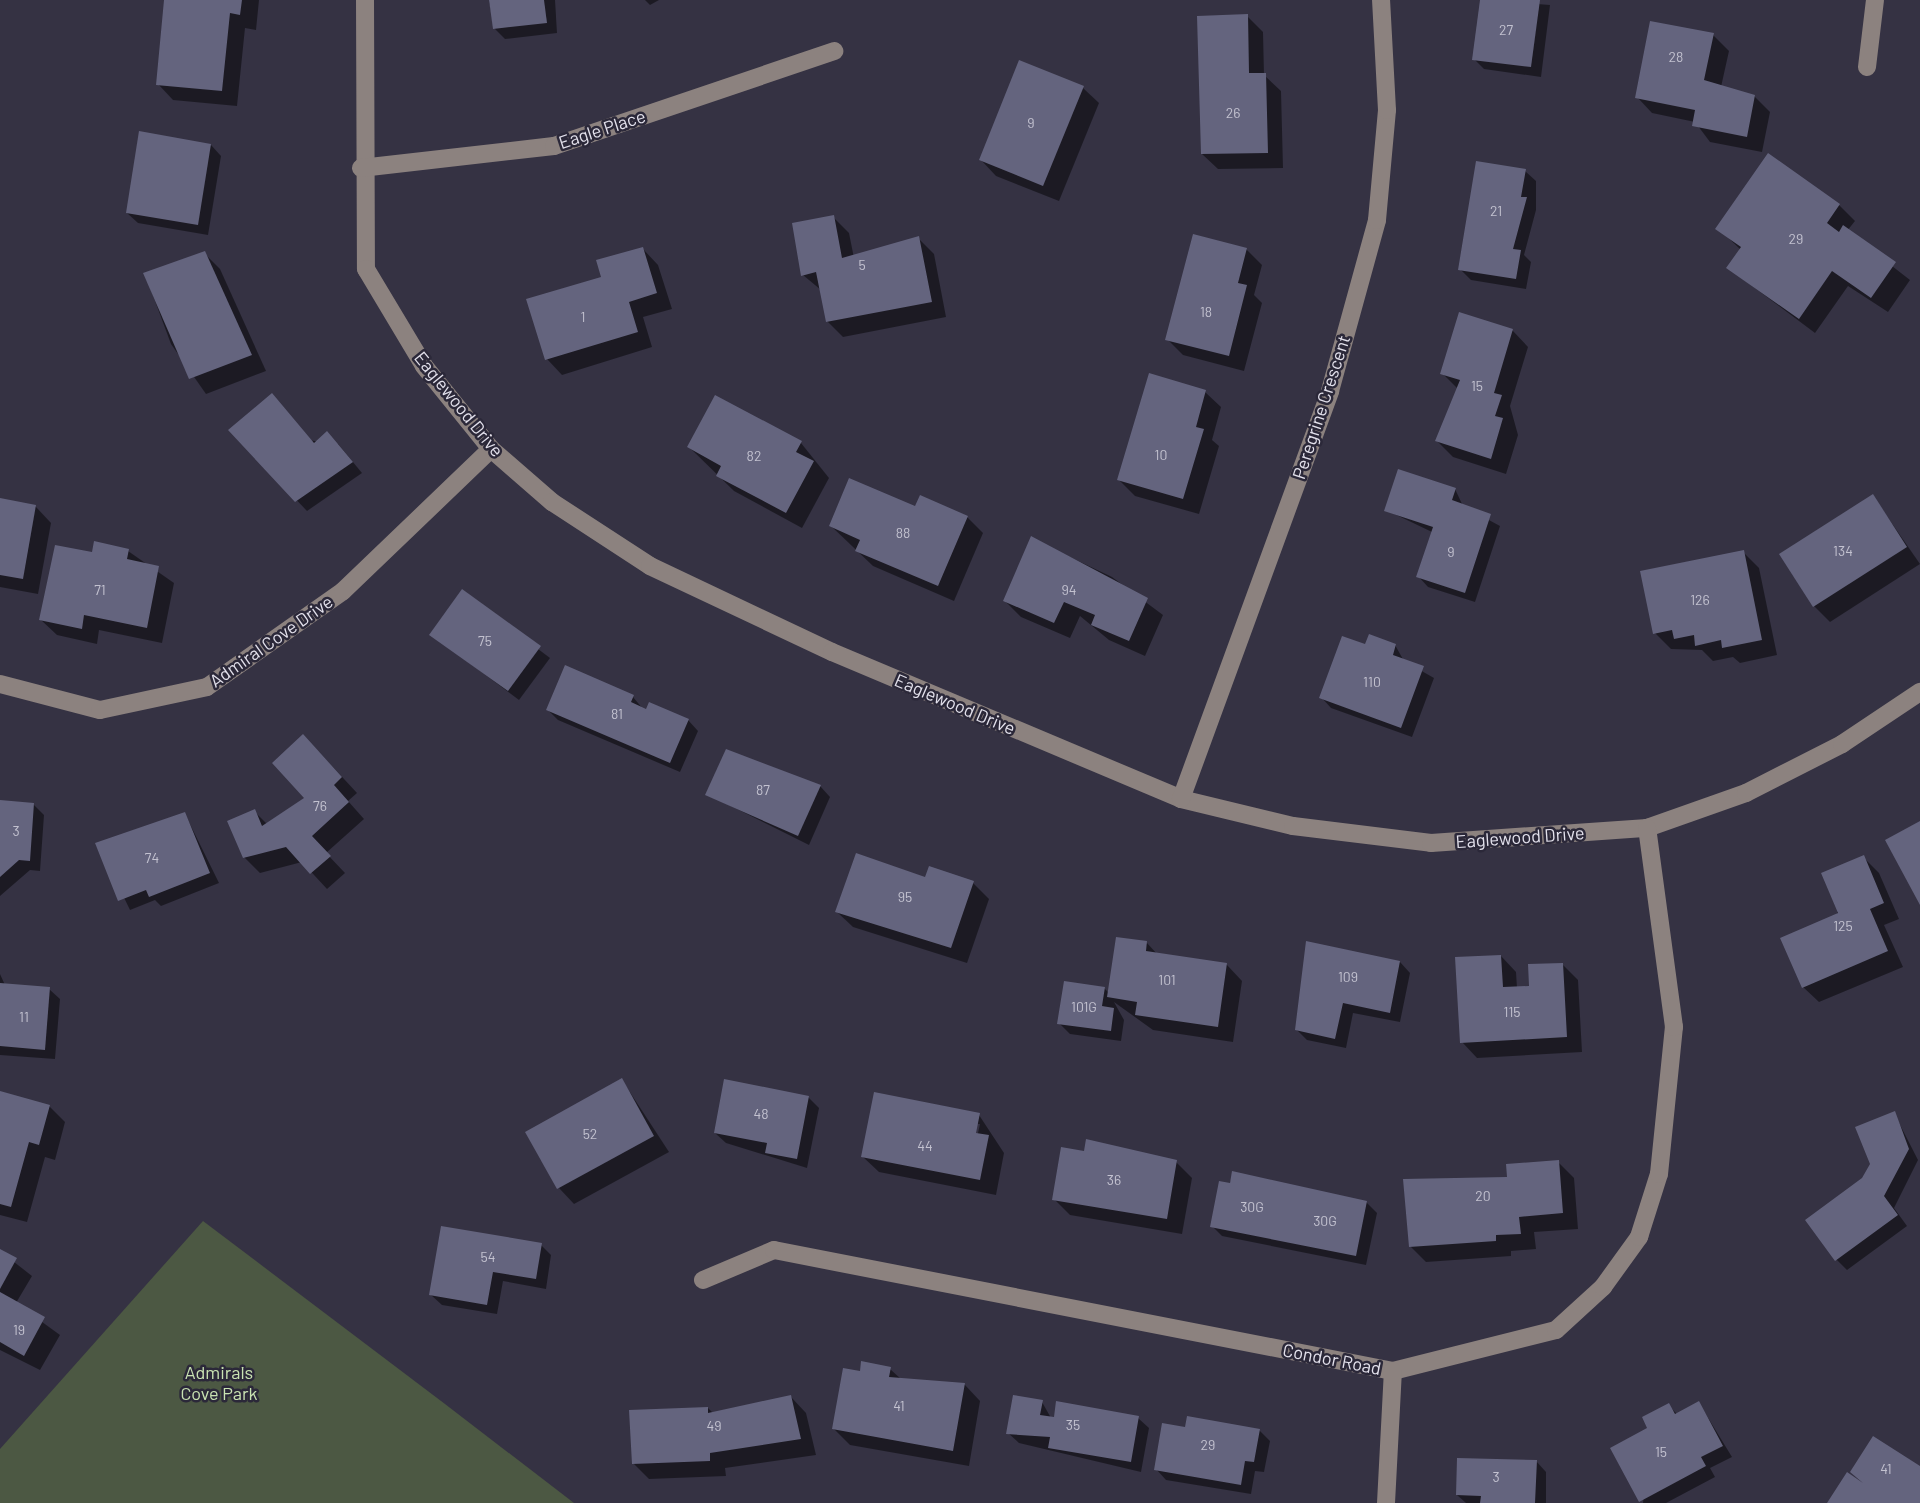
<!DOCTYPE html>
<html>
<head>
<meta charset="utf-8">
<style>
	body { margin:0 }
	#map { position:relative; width:1920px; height:1503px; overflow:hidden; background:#353243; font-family:Barlow,sans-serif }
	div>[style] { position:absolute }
	.green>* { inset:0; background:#4c5843 }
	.shadow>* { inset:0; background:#0007 }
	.building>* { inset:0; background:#64647e }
	.minor>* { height:18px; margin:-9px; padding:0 9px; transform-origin:9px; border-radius:9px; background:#8c827f }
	span { translate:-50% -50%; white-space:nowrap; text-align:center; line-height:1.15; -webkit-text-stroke:5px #2b2839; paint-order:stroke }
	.number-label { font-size:14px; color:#c3c2d0 }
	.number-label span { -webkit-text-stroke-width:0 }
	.street-label { font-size:18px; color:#e3e1ec }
	.park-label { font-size:18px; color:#c9e3b2 }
</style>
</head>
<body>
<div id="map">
	<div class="green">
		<i style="clip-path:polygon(203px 1221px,445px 1404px,574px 1503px,0 1503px,0 1449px)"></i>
	</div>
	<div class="shadow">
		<i style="clip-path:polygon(166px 0,259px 0,256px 30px,245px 28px,237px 106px,173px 100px,158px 84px)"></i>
		<i style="clip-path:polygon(489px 0,555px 0,557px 33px,505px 39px,494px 28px)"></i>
		<i style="clip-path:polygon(645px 0,659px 0,650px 5px)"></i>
		<i style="clip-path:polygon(1481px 0,1550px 5px,1541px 77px,1484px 69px,1474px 59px)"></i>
		<i style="clip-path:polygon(1247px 16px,1263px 32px,1264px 75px,1281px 91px,1283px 168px,1218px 169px,1202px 154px)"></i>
		<i style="clip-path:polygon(1713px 35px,1729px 51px,1721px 87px,1754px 96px,1770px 112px,1762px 152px,1710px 142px,1695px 122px,1652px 113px,1637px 97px)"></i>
		<i style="clip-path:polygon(1083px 88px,1099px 103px,1059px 201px,996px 176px,981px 160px)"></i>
		<i style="clip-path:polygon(211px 145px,221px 156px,208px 235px,138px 223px,127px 213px)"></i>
		<i style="clip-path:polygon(1525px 171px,1536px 181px,1536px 210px,1524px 255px,1531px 262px,1526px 289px,1471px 280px,1460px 269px)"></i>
		<i style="clip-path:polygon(1839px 205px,1855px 221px,1847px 231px,1910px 280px,1888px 312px,1848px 286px,1815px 333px,1728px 268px,1741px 250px,1718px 228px)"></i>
		<i style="clip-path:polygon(833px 217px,849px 233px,854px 258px,918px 238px,934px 254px,946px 317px,843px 337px,827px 321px,821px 290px,803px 275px)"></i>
		<i style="clip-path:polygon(643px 249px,658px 265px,672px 309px,643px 317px,652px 347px,562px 375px,547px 359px)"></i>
		<i style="clip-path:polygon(1246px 249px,1262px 265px,1254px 295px,1262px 303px,1244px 371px,1183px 355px,1167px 339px)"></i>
		<i style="clip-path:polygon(204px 253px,220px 269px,266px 371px,206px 394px,171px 344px,145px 274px)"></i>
		<i style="clip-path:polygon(1461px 314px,1513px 331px,1528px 347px,1510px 406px,1518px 435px,1506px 474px,1453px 457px,1437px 441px,1458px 389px,1442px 373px)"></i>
		<i style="clip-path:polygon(1205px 392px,1221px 407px,1212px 440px,1219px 446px,1199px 514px,1135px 496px,1119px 480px)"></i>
		<i style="clip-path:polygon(230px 430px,338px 444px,362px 473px,307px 511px)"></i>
		<i style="clip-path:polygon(801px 443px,829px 478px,802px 528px,734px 491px,689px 447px)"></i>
		<i style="clip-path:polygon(1455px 489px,1463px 506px,1500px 526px,1475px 602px,1428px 587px,1418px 576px,1432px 532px,1386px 510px)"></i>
		<i style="clip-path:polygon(1873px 496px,1920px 564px,1830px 622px,1814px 606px)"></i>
		<i style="clip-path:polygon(0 500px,36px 507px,51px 523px,38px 594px,0 587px)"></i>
		<i style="clip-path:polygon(916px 509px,967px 517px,983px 533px,954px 601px,873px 566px,831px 526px)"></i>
		<i style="clip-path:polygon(1032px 539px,1112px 577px,1163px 615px,1145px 656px,1109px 640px,1080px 616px,1070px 638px,1021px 617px,1005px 601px)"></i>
		<i style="clip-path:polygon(128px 551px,174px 583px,162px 643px,99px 630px,97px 644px,57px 635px,41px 620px,94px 554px)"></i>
		<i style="clip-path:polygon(1743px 552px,1759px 568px,1777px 655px,1740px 663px,1733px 657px,1713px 661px,1702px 650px,1671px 649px,1655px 633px)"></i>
		<i style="clip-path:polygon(463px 592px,550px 658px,519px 700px,432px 635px)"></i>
		<i style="clip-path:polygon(1395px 645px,1404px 661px,1434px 678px,1412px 737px,1331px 708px,1321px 697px,1366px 646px)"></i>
		<i style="clip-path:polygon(633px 697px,643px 709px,688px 720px,698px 731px,680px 772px,558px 720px,548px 710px)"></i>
		<i style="clip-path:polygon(319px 752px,357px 793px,348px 801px,364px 819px,326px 853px,345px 873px,327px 889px,302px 862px,260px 873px,244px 857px,255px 812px,268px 825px,307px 798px)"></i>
		<i style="clip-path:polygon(820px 786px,830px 797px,809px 845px,707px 794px)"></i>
		<i style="clip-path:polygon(0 802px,33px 804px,44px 815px,40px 871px,30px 870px,0 896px)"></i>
		<i style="clip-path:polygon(185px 814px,219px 883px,161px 906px,155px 900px,130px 910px,98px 844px)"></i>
		<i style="clip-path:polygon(1863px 857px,1879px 873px,1899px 919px,1884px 925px,1903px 967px,1819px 1002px,1803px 987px)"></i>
		<i style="clip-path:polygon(926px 880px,973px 883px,989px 899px,967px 963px,853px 927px,837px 912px)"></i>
		<i style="clip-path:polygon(1147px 943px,1158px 955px,1227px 965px,1242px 981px,1233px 1042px,1153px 1030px,1114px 1002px,1124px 1020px,1121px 1041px,1070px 1034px,1059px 1023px,1104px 988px,1110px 994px)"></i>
		<i style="clip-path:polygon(1501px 956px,1516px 972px,1517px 988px,1531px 988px,1562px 964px,1578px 980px,1582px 1052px,1477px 1058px,1462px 1042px)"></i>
		<i style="clip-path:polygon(1400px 962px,1410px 973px,1400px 1022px,1353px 1013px,1346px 1048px,1307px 1040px,1297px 1030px)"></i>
		<i style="clip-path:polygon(0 974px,5px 985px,49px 989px,60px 999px,55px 1059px,0 1055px)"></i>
		<i style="clip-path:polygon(622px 1080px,669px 1152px,574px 1204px,559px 1188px)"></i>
		<i style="clip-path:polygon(0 1093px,49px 1106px,65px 1122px,55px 1160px,45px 1157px,27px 1222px,0 1215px)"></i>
		<i style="clip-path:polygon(808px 1097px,819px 1108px,807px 1168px,726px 1143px,715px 1133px)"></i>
		<i style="clip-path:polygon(1894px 1113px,1918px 1160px,1894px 1208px,1907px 1226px,1847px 1270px,1836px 1259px)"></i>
		<i style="clip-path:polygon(evenodd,979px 1115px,1004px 1153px,996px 1195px,879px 1172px,863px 1157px,979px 1115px,976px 1124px,980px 1124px,976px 1142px,973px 1141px,976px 1124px)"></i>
		<i style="clip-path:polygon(1176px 1162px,1192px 1178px,1182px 1234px,1070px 1215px,1054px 1199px)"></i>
		<i style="clip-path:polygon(1558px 1162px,1574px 1178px,1578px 1229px,1534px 1232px,1536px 1249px,1511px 1251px,1511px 1256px,1426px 1262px,1410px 1246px,1509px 1178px)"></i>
		<i style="clip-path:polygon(1234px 1173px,1366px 1202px,1377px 1213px,1366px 1265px,1222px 1236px,1212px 1226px)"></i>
		<i style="clip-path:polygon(541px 1245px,551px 1255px,546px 1289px,503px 1281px,497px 1314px,442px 1305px,431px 1295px)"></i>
		<i style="clip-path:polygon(0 1251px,32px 1276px,16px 1303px,60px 1335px,40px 1370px,0 1350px)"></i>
		<i style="clip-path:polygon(890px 1369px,901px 1379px,965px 1385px,980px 1401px,969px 1466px,850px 1445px,834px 1429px,861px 1373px)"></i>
		<i style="clip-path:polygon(791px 1397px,806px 1413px,816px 1455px,725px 1468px,726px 1476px,649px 1479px,633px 1463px,708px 1408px,713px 1413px)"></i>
		<i style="clip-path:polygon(1042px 1402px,1051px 1418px,1138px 1418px,1149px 1428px,1141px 1472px,1019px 1443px,1008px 1433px)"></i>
		<i style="clip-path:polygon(1699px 1403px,1732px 1457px,1710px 1468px,1715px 1477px,1666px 1503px,1643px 1503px,1650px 1429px,1668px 1405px,1677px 1414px)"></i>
		<i style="clip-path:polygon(1186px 1429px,1259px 1430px,1270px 1441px,1264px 1472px,1255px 1471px,1251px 1494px,1166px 1480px,1156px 1469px)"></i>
		<i style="clip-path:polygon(1536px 1461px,1546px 1472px,1546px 1503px,1466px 1503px,1457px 1495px)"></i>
	</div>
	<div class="building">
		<i style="clip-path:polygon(164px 0,242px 0,240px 15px,230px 13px,222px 91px,156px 85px)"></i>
		<i style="clip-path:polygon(489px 0,544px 0,547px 23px,493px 29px)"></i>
		<i style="clip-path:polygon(1480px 0,1540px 0,1531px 67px,1472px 60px)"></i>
		<i style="clip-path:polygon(1248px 14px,1249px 73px,1266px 73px,1268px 153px,1201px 154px,1197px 16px)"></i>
		<i style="clip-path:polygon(1650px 21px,1714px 33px,1704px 80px,1755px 95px,1747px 137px,1692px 126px,1695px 110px,1635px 98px)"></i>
		<i style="clip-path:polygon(1019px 60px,1084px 86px,1043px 186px,979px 160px)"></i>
		<i style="clip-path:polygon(139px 131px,211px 144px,198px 225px,126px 213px)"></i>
		<i style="clip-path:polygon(1768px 153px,1840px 204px,1827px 223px,1839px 232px,1843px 225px,1896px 262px,1871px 298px,1832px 271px,1799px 319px,1726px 268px,1741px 247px,1715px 229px)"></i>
		<i style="clip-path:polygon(1476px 161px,1526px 169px,1521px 197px,1527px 197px,1513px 249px,1521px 250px,1516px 279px,1458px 270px)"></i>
		<i style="clip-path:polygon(834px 215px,842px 258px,919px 236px,932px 302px,826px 322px,816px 272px,801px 276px,792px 223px)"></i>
		<i style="clip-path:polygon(1193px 234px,1247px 248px,1238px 283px,1247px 285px,1229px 356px,1165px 340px)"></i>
		<i style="clip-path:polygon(643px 247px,657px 293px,629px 302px,638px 332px,545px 360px,526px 299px,601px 277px,596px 260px)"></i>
		<i style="clip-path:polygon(205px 251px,252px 355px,189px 379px,143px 273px)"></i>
		<i style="clip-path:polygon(1459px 312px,1513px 329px,1494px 393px,1502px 395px,1495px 416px,1503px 418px,1491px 459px,1435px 441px,1460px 380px,1440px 374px)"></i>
		<i style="clip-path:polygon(1149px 373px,1206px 390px,1196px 427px,1204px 429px,1183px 499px,1117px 480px)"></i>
		<i style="clip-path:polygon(272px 393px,314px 443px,327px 431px,353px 462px,295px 502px,228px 430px)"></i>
		<i style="clip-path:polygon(715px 395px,802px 441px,796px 452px,814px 461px,786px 513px,716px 476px,721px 466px,687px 447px)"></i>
		<i style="clip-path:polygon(1398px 469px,1456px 488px,1452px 500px,1491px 514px,1465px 593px,1416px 577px,1433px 527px,1384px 511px)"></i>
		<i style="clip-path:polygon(849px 478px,915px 506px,920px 495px,968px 516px,938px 586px,855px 551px,860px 540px,829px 526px)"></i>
		<i style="clip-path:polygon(1873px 494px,1907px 547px,1813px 607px,1779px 554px)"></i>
		<i style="clip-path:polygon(0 498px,36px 505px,23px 579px,0 575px)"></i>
		<i style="clip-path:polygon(1031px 536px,1148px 598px,1129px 641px,1091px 625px,1095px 615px,1064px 602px,1054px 623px,1003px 601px)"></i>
		<i style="clip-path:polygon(94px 541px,129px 549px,127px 559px,159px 566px,147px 628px,84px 615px,82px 629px,39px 620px,55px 545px,92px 552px)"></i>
		<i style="clip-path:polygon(1744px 550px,1762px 640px,1722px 648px,1721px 640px,1695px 646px,1694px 635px,1674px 639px,1672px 630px,1653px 634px,1640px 571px)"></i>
		<i style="clip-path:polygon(462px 589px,541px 646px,508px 691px,429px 635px)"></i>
		<i style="clip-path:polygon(1369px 634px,1396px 644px,1393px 655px,1424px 666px,1401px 728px,1319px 698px,1342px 636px,1365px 644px)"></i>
		<i style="clip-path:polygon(565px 665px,634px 695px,631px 702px,646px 709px,649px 702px,689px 719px,670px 763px,546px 710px)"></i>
		<i style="clip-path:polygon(303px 734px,342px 777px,334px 785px,349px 802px,312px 836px,331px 856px,310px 874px,286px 847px,243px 858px,227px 821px,255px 809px,262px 826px,304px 798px,272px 763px)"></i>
		<i style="clip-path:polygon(726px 749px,821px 785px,798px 836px,705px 795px)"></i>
		<i style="clip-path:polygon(0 800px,34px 803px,30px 861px,19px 860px,0 877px)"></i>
		<i style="clip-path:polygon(185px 812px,210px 873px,149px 897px,146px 890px,118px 901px,95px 843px)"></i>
		<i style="clip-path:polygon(1920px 821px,1920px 905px,1885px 840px)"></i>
		<i style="clip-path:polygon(856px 853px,925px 877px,929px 866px,974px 881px,951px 948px,835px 912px)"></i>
		<i style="clip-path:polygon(1864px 855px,1884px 903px,1870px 909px,1888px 951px,1802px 988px,1780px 938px,1838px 913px,1821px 873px)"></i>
		<i style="clip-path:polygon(1116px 937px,1147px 941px,1146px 951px,1227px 963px,1218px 1027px,1135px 1015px,1137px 1002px,1107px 997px)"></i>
		<i style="clip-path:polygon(1306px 941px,1400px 961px,1390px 1013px,1343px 1003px,1335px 1039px,1295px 1030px)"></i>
		<i style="clip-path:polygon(1501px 955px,1503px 987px,1529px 986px,1528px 964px,1563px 963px,1567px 1037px,1460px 1043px,1455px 957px)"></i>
		<i style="clip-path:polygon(1064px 981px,1105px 987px,1102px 1006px,1114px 1008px,1111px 1031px,1057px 1024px)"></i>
		<i style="clip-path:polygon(0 983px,50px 987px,45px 1050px,0 1046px)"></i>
		<i style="clip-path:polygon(622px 1078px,654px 1136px,557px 1189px,525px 1132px)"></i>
		<i style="clip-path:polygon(724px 1079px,809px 1096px,797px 1159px,765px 1153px,767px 1143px,714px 1133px)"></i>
		<i style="clip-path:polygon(0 1091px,50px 1105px,39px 1145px,29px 1142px,11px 1207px,0 1204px)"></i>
		<i style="clip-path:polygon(874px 1092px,980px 1113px,976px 1133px,989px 1135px,980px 1180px,861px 1157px)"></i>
		<i style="clip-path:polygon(1895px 1111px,1909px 1149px,1884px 1196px,1898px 1215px,1835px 1261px,1805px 1220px,1862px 1178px,1870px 1164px,1855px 1127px)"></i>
		<i style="clip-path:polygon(1086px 1139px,1177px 1160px,1167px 1219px,1052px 1200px,1061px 1147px,1084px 1151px)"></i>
		<i style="clip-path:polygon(1559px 1160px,1563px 1213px,1519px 1217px,1521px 1234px,1496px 1235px,1496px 1241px,1409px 1247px,1403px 1179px,1507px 1177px,1506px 1164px)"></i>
		<i style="clip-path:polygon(1232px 1171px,1367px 1201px,1356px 1256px,1210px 1227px,1219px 1181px,1230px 1183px)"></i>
		<i style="clip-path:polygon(441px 1226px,542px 1243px,536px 1279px,493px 1272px,487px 1305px,429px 1295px)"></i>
		<i style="clip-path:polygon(0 1249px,17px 1258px,0 1289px)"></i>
		<i style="clip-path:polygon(0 1292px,45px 1317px,24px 1356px,0 1342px)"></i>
		<i style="clip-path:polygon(861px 1361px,891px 1367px,889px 1377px,965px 1383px,953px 1451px,832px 1429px,843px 1368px,860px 1371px)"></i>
		<i style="clip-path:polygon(791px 1395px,801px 1439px,710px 1453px,710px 1461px,632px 1464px,629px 1410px,708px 1407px,708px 1413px)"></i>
		<i style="clip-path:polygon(1013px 1395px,1043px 1400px,1040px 1415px,1054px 1417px,1056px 1401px,1139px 1416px,1131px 1462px,1048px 1448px,1050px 1437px,1006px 1434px)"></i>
		<i style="clip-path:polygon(1699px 1401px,1723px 1446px,1701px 1457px,1706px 1466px,1639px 1502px,1610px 1448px,1647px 1428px,1642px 1417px,1669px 1403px,1675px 1414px)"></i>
		<i style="clip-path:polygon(1187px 1416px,1260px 1429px,1254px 1462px,1245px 1461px,1241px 1485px,1154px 1470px,1162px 1423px,1185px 1427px)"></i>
		<i style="clip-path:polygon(1873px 1436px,1920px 1466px,1920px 1503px,1827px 1503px,1847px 1472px,1863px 1483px,1850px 1472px)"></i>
		<i style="clip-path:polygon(1457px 1458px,1537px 1460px,1535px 1503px,1480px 1503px,1481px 1496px,1456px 1495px)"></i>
	</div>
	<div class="minor">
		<i style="left:365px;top:0;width:269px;rotate:89.8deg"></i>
		<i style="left:366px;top:269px;width:113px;rotate:59.1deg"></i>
		<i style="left:424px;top:366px;width:107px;rotate:51.1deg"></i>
		<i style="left:491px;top:449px;width:81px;rotate:41deg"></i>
		<i style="left:552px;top:502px;width:117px;rotate:33.1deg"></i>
		<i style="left:650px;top:566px;width:201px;rotate:25.3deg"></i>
		<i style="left:832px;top:652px;width:379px;rotate:22.8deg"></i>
		<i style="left:1181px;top:799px;width:115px;rotate:13.6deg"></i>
		<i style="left:1293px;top:826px;width:139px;rotate:7deg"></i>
		<i style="left:1431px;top:843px;width:217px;rotate:-4deg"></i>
		<i style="left:1647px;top:828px;width:105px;rotate:-19.5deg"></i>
		<i style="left:1746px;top:793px;width:108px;rotate:-27deg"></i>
		<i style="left:1842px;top:744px;width:94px;rotate:-33.7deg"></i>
		<i style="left:1867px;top:67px;width:67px;rotate:-83.2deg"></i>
		<i style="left:361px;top:168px;width:194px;rotate:-6.5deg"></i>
		<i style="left:554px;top:146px;width:296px;rotate:-18.7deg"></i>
		<i style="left:0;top:684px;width:103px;rotate:14.6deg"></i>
		<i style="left:100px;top:710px;width:109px;rotate:-12.1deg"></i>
		<i style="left:207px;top:687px;width:166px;rotate:-35.2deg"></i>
		<i style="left:343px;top:591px;width:205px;rotate:-43.8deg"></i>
		<i style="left:1181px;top:799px;width:434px;rotate:-69.9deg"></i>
		<i style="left:1330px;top:391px;width:177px;rotate:-74.6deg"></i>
		<i style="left:1377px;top:220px;width:110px;rotate:-84.8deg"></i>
		<i style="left:1387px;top:110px;width:110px;rotate:-93.1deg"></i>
		<i style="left:703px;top:1280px;width:77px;rotate:-22.9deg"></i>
		<i style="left:774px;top:1250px;width:631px;rotate:11.06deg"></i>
		<i style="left:1393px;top:1371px;width:168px;rotate:-14.1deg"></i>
		<i style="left:1556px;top:1330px;width:64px;rotate:-42.5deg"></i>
		<i style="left:1603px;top:1287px;width:62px;rotate:-54.2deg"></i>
		<i style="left:1639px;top:1237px;width:66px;rotate:-72.4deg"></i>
		<i style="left:1659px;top:1174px;width:148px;rotate:-84.2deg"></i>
		<i style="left:1674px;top:1027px;width:201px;rotate:-97.7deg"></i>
		<i style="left:1386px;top:1503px;width:132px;rotate:-87deg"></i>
	</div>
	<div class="number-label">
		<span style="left:1506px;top:30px">27</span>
		<span style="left:1676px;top:57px">28</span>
		<span style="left:1233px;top:113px">26</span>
		<span style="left:1031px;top:123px">9</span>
		<span style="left:1496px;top:211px">21</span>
		<span style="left:1796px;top:239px">29</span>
		<span style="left:862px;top:265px">5</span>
		<span style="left:1206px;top:312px">18</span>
		<span style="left:583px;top:317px">1</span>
		<span style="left:1477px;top:386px">15</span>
		<span style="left:1161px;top:455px">10</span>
		<span style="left:754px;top:456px">82</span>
		<span style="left:903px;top:533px">88</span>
		<span style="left:1843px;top:551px">134</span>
		<span style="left:1451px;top:552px">9</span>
		<span style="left:100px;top:590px">71</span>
		<span style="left:1069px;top:590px">94</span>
		<span style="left:1700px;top:600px">126</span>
		<span style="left:485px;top:641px">75</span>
		<span style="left:1372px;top:682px">110</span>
		<span style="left:617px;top:714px">81</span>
		<span style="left:763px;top:790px">87</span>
		<span style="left:320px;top:806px">76</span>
		<span style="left:16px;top:831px">3</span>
		<span style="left:152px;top:858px">74</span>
		<span style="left:905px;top:897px">95</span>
		<span style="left:1843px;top:926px">125</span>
		<span style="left:1348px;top:977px">109</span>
		<span style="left:1167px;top:980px">101</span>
		<span style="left:1084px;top:1007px">101G</span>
		<span style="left:1512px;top:1012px">115</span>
		<span style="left:24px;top:1017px">11</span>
		<span style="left:761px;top:1114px">48</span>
		<span style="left:590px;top:1134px">52</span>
		<span style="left:925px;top:1146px">44</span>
		<span style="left:1114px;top:1180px">36</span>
		<span style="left:1483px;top:1196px">20</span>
		<span style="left:1252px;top:1207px">30G</span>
		<span style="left:1325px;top:1221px">30G</span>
		<span style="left:488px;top:1257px">54</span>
		<span style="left:19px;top:1330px">19</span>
		<span style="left:899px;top:1406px">41</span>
		<span style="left:1073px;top:1425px">35</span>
		<span style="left:714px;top:1426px">49</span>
		<span style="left:1208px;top:1445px">29</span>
		<span style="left:1661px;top:1452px">15</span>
		<span style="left:1886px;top:1469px">41</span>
		<span style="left:1496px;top:1477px">3</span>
	</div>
	<div class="street-label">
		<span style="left:602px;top:129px;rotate:-18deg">Eagle Place</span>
		<span style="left:459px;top:404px;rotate:51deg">Eaglewood Drive</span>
		<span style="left:1321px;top:407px;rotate:-72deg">Peregrine Crescent</span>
		<span style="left:271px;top:641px;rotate:-35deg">Admiral Cove Drive</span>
		<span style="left:955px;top:704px;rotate:23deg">Eaglewood Drive</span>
		<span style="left:1520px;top:837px;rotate:-4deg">Eaglewood Drive</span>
		<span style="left:1332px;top:1359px;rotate:11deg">Condor Road</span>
	</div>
	<div class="park-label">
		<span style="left:219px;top:1383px">Admirals<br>Cove Park</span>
	</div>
</div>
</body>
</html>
